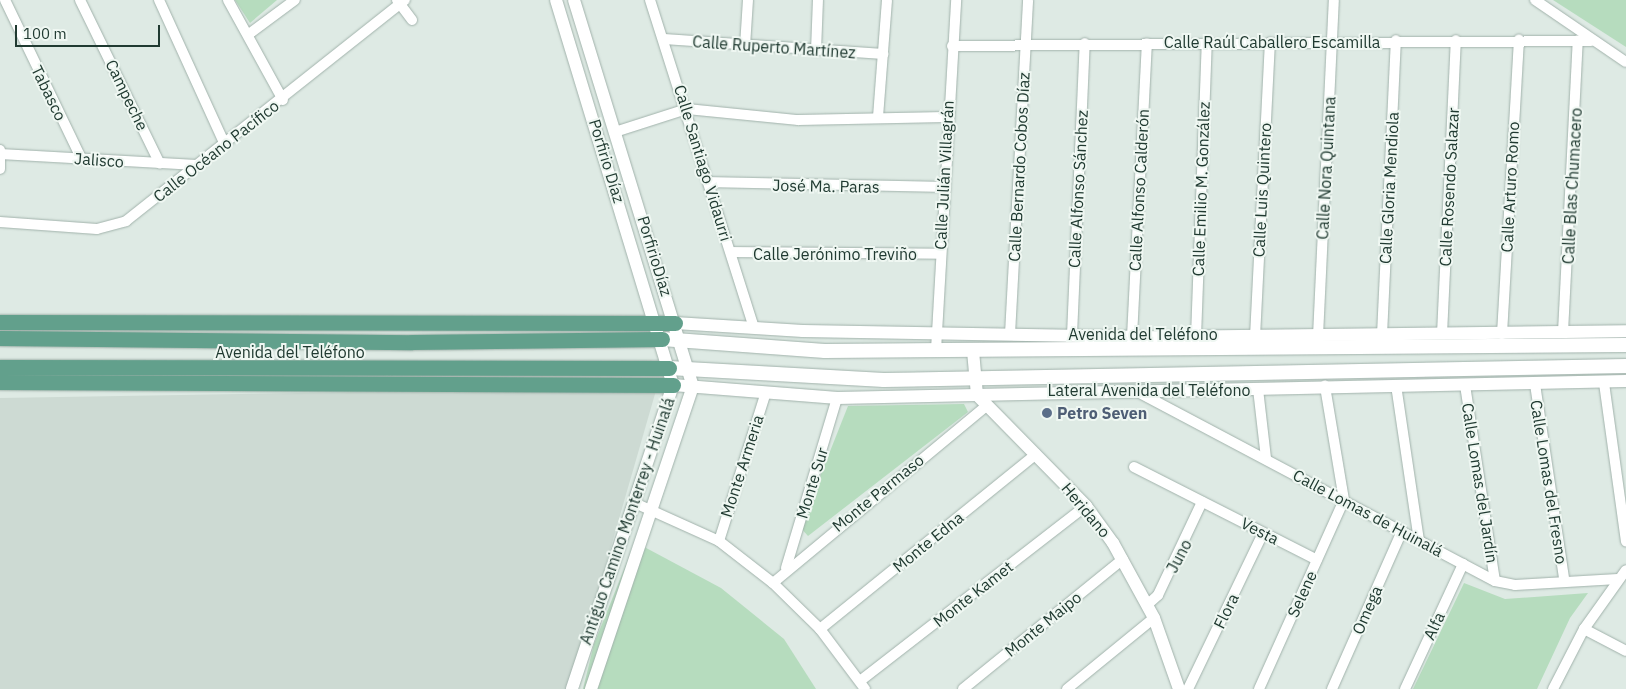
<!DOCTYPE html>
<html>
<head>
<meta charset="utf-8">
<style>
	body { margin:0 }
	#map { position:relative; width:1626px; height:689px; overflow:hidden; background:#deeae4; font-family:"IBM Plex Sans",sans-serif }
	div>[style] { position:absolute }
	.built>* { inset:0; background:#cddad3 }
	.green>* { inset:0; background:#b6dcbe }
	.roads { filter:drop-shadow(0 0 1px #a1b2ab) drop-shadow(0 0 1px #a1b2ab) }
	.minor>* { height:10px; margin:-5px; padding:0 5px; transform-origin:5px; border-radius:5px; background:#fff }
	.tertiary>* { height:12px; margin:-6px; padding:0 6px; transform-origin:6px; border-radius:6px; background:#fff }
	.secondary>* { height:14px; margin:-7px; padding:0 7px; transform-origin:7px; border-radius:7px; background:#fff }
	.primary>* { height:15px; margin:-7.5px; padding:0 7.5px; transform-origin:7.5px; border-radius:7.5px; background:#62a08c }
	.dots>* { width:14px; height:14px; translate:-50% -50%; box-sizing:border-box; border:2px solid #eff7f2; border-radius:50% }
	span { translate:-50% -50%; white-space:nowrap; text-align:center; line-height:1.15; -webkit-text-stroke:4px #eff7f2; paint-order:stroke }
	.street-label { font-size:16px; color:#203a31 }
	.service-label { font-size:16px; color:#4e5e75; font-weight:700 }
	.left { translate:0 -50%; text-align:left }
	.scale { position:absolute; left:15px; top:25px; width:145px; height:22px; box-sizing:border-box; border:2px solid #203a31; border-top:0; padding-left:6px; font-size:15px; line-height:18px; white-space:nowrap; color:#203a31; -webkit-text-stroke:4px #eff7f2; paint-order:stroke }
</style>
</head>
<body>
<div id="map">
	<div class="built">
		<i style="clip-path:polygon(657px 387px,570px 689px,0 689px,0 398px)"></i>
	</div>
	<div class="green">
		<i style="clip-path:polygon(235px 0,277px 0,250px 23px)"></i>
		<i style="clip-path:polygon(1553px 0,1626px 0,1626px 47px)"></i>
		<i style="clip-path:polygon(964px 404px,968px 412px,808px 536px,800px 527px,848px 406px)"></i>
		<i style="clip-path:polygon(635px 542px,721px 588px,784px 639px,816px 689px,583px 689px,594px 644px)"></i>
		<i style="clip-path:polygon(1464px 583px,1505px 599px,1588px 593px,1570px 618px,1537px 689px,1413px 689px)"></i>
	</div>
	<div class="roads">
		<div class="minor">
			<i style="left:5px;top:0;width:175px;rotate:64.3deg"></i>
			<i style="left:80px;top:0;width:182px;rotate:64deg"></i>
			<i style="left:159px;top:0;width:159px;rotate:65.5deg"></i>
			<i style="left:228px;top:0;width:114px;rotate:61.2deg"></i>
			<i style="left:397px;top:0;width:25px;rotate:53deg"></i>
			<i style="left:650px;top:0;width:343px;rotate:72.4deg"></i>
			<i style="left:1535px;top:0;width:110px;rotate:34.3deg"></i>
			<i style="left:249px;top:34px;width:57px;rotate:-36.5deg"></i>
			<i style="left:664px;top:39px;width:220px;rotate:3.9deg"></i>
			<i style="left:745px;top:46px;width:46px;rotate:-86.3deg"></i>
			<i style="left:952px;top:46px;width:639px;rotate:-0.45deg"></i>
			<i style="left:816px;top:51px;width:51px;rotate:-87.8deg"></i>
			<i style="left:878px;top:117px;width:117px;rotate:-85.6deg"></i>
			<i style="left:618px;top:131px;width:72px;rotate:-17.7deg"></i>
			<i style="left:687px;top:109px;width:112px;rotate:5.7deg"></i>
			<i style="left:798px;top:120px;width:148px;rotate:-1.2deg"></i>
			<i style="left:0;top:150px;width:19px;rotate:90deg"></i>
			<i style="left:0;top:154px;width:197px;rotate:3.2deg"></i>
			<i style="left:710px;top:182px;width:232px;rotate:1.2deg"></i>
			<i style="left:0;top:222px;width:97px;rotate:4.1deg"></i>
			<i style="left:97px;top:229px;width:30px;rotate:-15deg"></i>
			<i style="left:126px;top:221px;width:356px;rotate:-38.4deg"></i>
			<i style="left:731px;top:252px;width:209px;rotate:0.5deg"></i>
			<i style="left:1563px;top:332px;width:292px;rotate:-87.1deg"></i>
			<i style="left:1010px;top:334px;width:334px;rotate:-86.9deg"></i>
			<i style="left:1442px;top:334px;width:294px;rotate:-87.3deg"></i>
			<i style="left:1502px;top:334px;width:295px;rotate:-86.7deg"></i>
			<i style="left:1072px;top:335px;width:292px;rotate:-87.5deg"></i>
			<i style="left:1382px;top:335px;width:295px;rotate:-87.3deg"></i>
			<i style="left:1318px;top:336px;width:336px;rotate:-87.3deg"></i>
			<i style="left:1132px;top:337px;width:294px;rotate:-87.1deg"></i>
			<i style="left:1196px;top:337px;width:295px;rotate:-87.9deg"></i>
			<i style="left:1255px;top:337px;width:295px;rotate:-87.1deg"></i>
			<i style="left:936px;top:350px;width:351px;rotate:-86.7deg"></i>
			<i style="left:1604px;top:383px;width:160px;rotate:82.1deg"></i>
			<i style="left:1535px;top:384px;width:197px;rotate:81.5deg"></i>
			<i style="left:1396px;top:385px;width:157px;rotate:81.6deg"></i>
			<i style="left:1465px;top:385px;width:198px;rotate:81.3deg"></i>
			<i style="left:1258px;top:389px;width:69px;rotate:83.4deg"></i>
			<i style="left:1136px;top:391px;width:406px;rotate:27.9deg"></i>
			<i style="left:1495px;top:581px;width:20px;rotate:11deg"></i>
			<i style="left:1515px;top:585px;width:103px;rotate:-3.3deg"></i>
			<i style="left:1134px;top:467px;width:205px;rotate:26.9deg"></i>
			<i style="left:637px;top:504px;width:90px;rotate:24.3deg"></i>
			<i style="left:719px;top:541px;width:68px;rotate:37.9deg"></i>
			<i style="left:773px;top:583px;width:66px;rotate:44.4deg"></i>
			<i style="left:820px;top:629px;width:75px;rotate:53.1deg"></i>
			<i style="left:719px;top:541px;width:156px;rotate:-72.5deg"></i>
			<i style="left:786px;top:568px;width:177px;rotate:-73.3deg"></i>
			<i style="left:773px;top:583px;width:277px;rotate:-39.7deg"></i>
			<i style="left:1147px;top:605px;width:15px;rotate:-42deg"></i>
			<i style="left:1158px;top:595px;width:103px;rotate:-64.7deg"></i>
			<i style="left:820px;top:629px;width:278px;rotate:-39deg"></i>
			<i style="left:1584px;top:629px;width:47px;rotate:27.6deg"></i>
			<i style="left:860px;top:681px;width:286px;rotate:-37.8deg"></i>
			<i style="left:963px;top:689px;width:206px;rotate:-39.1deg"></i>
			<i style="left:1067px;top:689px;width:112px;rotate:-39.2deg"></i>
			<i style="left:1188px;top:689px;width:173px;rotate:-64.3deg"></i>
			<i style="left:1259px;top:689px;width:207px;rotate:-65.8deg"></i>
			<i style="left:1344px;top:500px;width:116px;rotate:-99.5deg"></i>
			<i style="left:1332px;top:689px;width:173px;rotate:-66.1deg"></i>
			<i style="left:1405px;top:689px;width:138px;rotate:-65.1deg"></i>
			<i style="left:1553px;top:689px;width:68px;rotate:-62.7deg"></i>
			<i style="left:1584px;top:629px;width:72px;rotate:-54.6deg"></i>
		</div>
		<div class="tertiary">
			<i style="left:556px;top:0;width:402px;rotate:73.1deg"></i>
			<i style="left:673px;top:385px;width:320px;rotate:108.4deg"></i>
			<i style="left:574px;top:0;width:404px;rotate:72.9deg"></i>
			<i style="left:693px;top:386px;width:320px;rotate:108.6deg"></i>
			<i style="left:675px;top:323px;width:128px;rotate:3.6deg"></i>
			<i style="left:803px;top:331px;width:356px;rotate:1deg"></i>
			<i style="left:1159px;top:337px;width:467px;rotate:-0.7deg"></i>
			<i style="left:973px;top:351px;width:44px;rotate:84.8deg"></i>
			<i style="left:977px;top:395px;width:156px;rotate:45.5deg"></i>
			<i style="left:1086px;top:506px;width:46px;rotate:53.9deg"></i>
			<i style="left:1113px;top:543px;width:85px;rotate:61.3deg"></i>
			<i style="left:1154px;top:618px;width:75px;rotate:70.6deg"></i>
			<i style="left:673px;top:385px;width:165px;rotate:4.5deg"></i>
			<i style="left:837px;top:398px;width:789px;rotate:-1.23deg"></i>
		</div>
		<div class="secondary">
			<i style="left:662px;top:339px;width:163px;rotate:4.2deg"></i>
			<i style="left:825px;top:351px;width:801px;rotate:-0.43deg"></i>
			<i style="left:669px;top:368px;width:215px;rotate:3.2deg"></i>
			<i style="left:884px;top:380px;width:742px;rotate:-1.08deg"></i>
		</div>
		<div class="primary">
			<i style="left:0;top:322px;width:675px;rotate:0.08deg"></i>
			<i style="left:0;top:338px;width:412px;rotate:0.6deg"></i>
			<i style="left:412px;top:342px;width:250px;rotate:-0.7deg"></i>
			<i style="left:0;top:367px;width:669px;rotate:0.09deg"></i>
			<i style="left:0;top:382px;width:673px;rotate:0.26deg"></i>
		</div>
	</div>
	<div class="dots">
		<i style="left:1047px;top:413px;background:#5c6f8a"></i>
	</div>
	<div class="street-label">
		<span style="left:1272px;top:42px">Calle Raúl Caballero Escamilla</span>
		<span style="left:774px;top:47px;rotate:4deg">Calle Ruperto Martínez</span>
		<span style="left:49px;top:93px;rotate:64deg">Tabasco</span>
		<span style="left:127px;top:95px;rotate:64deg">Campeche</span>
		<span style="left:216px;top:151px;rotate:-38deg">Calle Océano Pacífico</span>
		<span style="left:99px;top:160px;rotate:4deg">Jalisco</span>
		<span style="left:607px;top:161px;rotate:73deg">Porfirio Díaz</span>
		<span style="left:703px;top:163px;rotate:73deg">Calle Santiago Vidaurri</span>
		<span style="left:1019px;top:167px;rotate:-87deg">Calle Bernardo Cobos Díaz</span>
		<span style="left:1326px;top:168px;rotate:-87deg">Calle Nora Quintana</span>
		<span style="left:944px;top:175px;rotate:-87deg">Calle Julián Villagrán</span>
		<span style="left:826px;top:186px;rotate:1deg">José Ma. Paras</span>
		<span style="left:1572px;top:186px;rotate:-87deg">Calle Blas Chumacero</span>
		<span style="left:1449px;top:187px;rotate:-87deg">Calle Rosendo Salazar</span>
		<span style="left:1510px;top:187px;rotate:-87deg">Calle Arturo Romo</span>
		<span style="left:1389px;top:188px;rotate:-87deg">Calle Gloria Mendiola</span>
		<span style="left:1078px;top:189px;rotate:-87deg">Calle Alfonso Sánchez</span>
		<span style="left:1201px;top:189px;rotate:-88deg">Calle Emilio M. González</span>
		<span style="left:1139px;top:190px;rotate:-87deg">Calle Alfonso Calderón</span>
		<span style="left:1262px;top:190px;rotate:-87deg">Calle Luis Quintero</span>
		<span style="left:835px;top:254px">Calle Jerónimo Treviño</span>
		<span style="left:655px;top:256px;rotate:73deg">PorfirioDíaz</span>
		<span style="left:1143px;top:334px">Avenida del Teléfono</span>
		<span style="left:290px;top:352px">Avenida del Teléfono</span>
		<span style="left:1149px;top:390px">Lateral Avenida del Teléfono</span>
		<span style="left:742px;top:466px;rotate:-72deg">Monte Armeria</span>
		<span style="left:1549px;top:482px;rotate:81deg">Calle Lomas del Fresno</span>
		<span style="left:812px;top:483px;rotate:-73deg">Monte Sur</span>
		<span style="left:1480px;top:483px;rotate:81deg">Calle Lomas del Jardín</span>
		<span style="left:878px;top:493px;rotate:-39deg">Monte Parmaso</span>
		<span style="left:1086px;top:510px;rotate:50deg">Heridano</span>
		<span style="left:1368px;top:513px;rotate:28deg">Calle Lomas de Huinalá</span>
		<span style="left:627px;top:521px;rotate:-71deg">Antiguo Camino Monterrey - Huinalá</span>
		<span style="left:1260px;top:531px;rotate:27deg">Vesta</span>
		<span style="left:928px;top:542px;rotate:-39deg">Monte Edna</span>
		<span style="left:1179px;top:556px;rotate:-62deg">Juno</span>
		<span style="left:973px;top:594px;rotate:-38deg">Monte Kamet</span>
		<span style="left:1302px;top:594px;rotate:-66deg">Selene</span>
		<span style="left:1367px;top:610px;rotate:-66deg">Omega</span>
		<span style="left:1226px;top:611px;rotate:-64deg">Flora</span>
		<span style="left:1043px;top:624px;rotate:-39deg">Monte Maipo</span>
		<span style="left:1434px;top:626px;rotate:-65deg">Alfa</span>
	</div>
	<div class="service-label">
		<span class="left" style="left:1057px;top:413px">Petro Seven</span>
	</div>
	<div class="scale">100 m</div>
</div>
</body>
</html>
